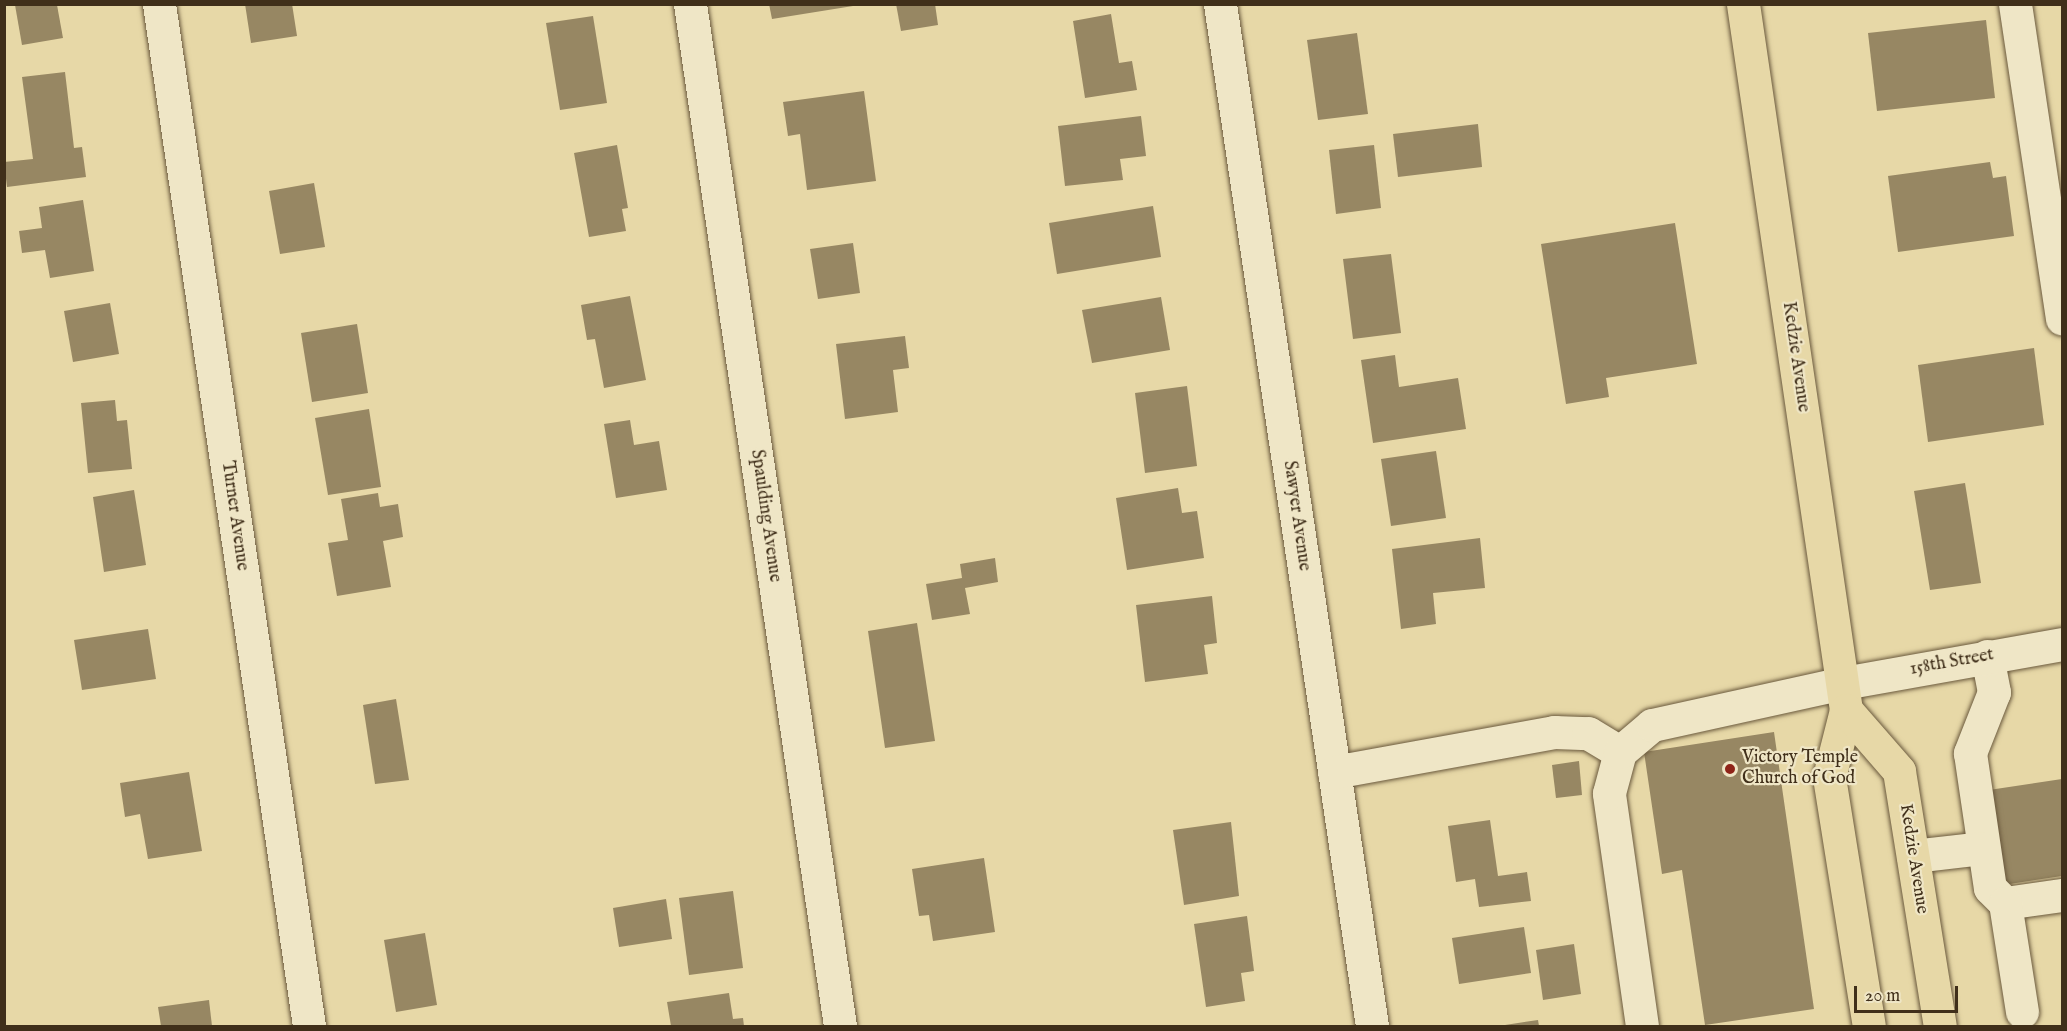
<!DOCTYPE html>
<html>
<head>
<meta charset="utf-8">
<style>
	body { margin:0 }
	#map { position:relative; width:2067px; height:1031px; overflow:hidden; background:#e7d8a7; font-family:"IM FELL English",serif }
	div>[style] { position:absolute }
	.building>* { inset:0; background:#978763 }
	.roads { filter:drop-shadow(0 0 2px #6a593d) drop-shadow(0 0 2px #6a593d) }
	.minor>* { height:33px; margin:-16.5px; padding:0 16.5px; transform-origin:16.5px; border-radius:16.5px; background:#efe6c6 }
	.major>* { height:33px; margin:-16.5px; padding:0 16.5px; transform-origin:16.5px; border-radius:16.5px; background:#e7d8a7 }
	.dots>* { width:16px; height:16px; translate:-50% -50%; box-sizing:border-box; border:3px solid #efe6c6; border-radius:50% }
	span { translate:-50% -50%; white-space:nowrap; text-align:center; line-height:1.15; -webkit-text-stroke:4.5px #efe6c6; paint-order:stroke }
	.street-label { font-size:18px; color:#402f1a }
	.poi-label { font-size:18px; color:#402f1a }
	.left { translate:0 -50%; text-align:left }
	.frame { position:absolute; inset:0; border:6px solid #402f1a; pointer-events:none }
	.scale { position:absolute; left:1854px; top:986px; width:104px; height:27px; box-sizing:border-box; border:3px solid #402f1a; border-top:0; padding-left:8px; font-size:18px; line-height:21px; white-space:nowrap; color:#402f1a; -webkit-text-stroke:4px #efe6c6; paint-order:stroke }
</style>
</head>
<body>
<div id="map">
	<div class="building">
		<i style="clip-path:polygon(245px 4px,292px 4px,297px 36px,251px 43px)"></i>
		<i style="clip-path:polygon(769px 4px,852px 4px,853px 6px,772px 19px)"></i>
		<i style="clip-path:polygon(896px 4px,935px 4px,938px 25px,901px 31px)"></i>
		<i style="clip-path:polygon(15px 5px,57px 5px,63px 38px,22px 45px)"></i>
		<i style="clip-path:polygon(1111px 14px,1119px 63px,1132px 61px,1137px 90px,1085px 98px,1073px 21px)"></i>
		<i style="clip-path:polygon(593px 16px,607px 103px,560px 110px,546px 23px)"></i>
		<i style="clip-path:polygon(1986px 20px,1995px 98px,1877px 111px,1868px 33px)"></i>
		<i style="clip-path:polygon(1357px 33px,1368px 114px,1318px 120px,1307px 40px)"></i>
		<i style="clip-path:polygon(65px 72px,74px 148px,82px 147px,86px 177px,7px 187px,4px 162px,33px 159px,22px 77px)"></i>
		<i style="clip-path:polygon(864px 91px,876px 181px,807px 190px,800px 134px,788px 136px,783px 102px)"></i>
		<i style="clip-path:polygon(1141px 116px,1146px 156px,1120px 159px,1123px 180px,1065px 186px,1058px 126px)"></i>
		<i style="clip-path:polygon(1478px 124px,1482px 167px,1398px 177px,1393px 134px)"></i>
		<i style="clip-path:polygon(617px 145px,628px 208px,622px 209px,626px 231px,589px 237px,574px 153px)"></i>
		<i style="clip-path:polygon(1374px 145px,1381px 208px,1336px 214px,1329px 150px)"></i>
		<i style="clip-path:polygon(1990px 162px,1993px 178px,2006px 176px,2014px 236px,1898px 252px,1888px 176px)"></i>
		<i style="clip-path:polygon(314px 183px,325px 247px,280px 254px,269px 191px)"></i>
		<i style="clip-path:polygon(83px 200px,94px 271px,50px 278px,45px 250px,22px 253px,19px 231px,42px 228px,39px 207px)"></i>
		<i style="clip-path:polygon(1153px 206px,1161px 257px,1057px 274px,1049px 223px)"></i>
		<i style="clip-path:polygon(1675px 223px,1697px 364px,1606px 378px,1609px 397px,1566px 404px,1541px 244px)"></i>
		<i style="clip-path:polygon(853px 243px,860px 293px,818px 299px,810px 249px)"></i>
		<i style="clip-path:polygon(1391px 254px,1401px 333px,1353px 339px,1343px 259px)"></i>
		<i style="clip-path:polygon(630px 296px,646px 380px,604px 388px,595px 339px,587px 340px,581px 305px)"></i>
		<i style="clip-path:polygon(1161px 297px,1170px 350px,1092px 363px,1082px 310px)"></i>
		<i style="clip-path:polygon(110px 303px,119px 354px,73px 362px,64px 311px)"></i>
		<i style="clip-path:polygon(357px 324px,368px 393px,312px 402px,301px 333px)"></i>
		<i style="clip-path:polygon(905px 336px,909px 368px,893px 370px,898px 412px,845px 419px,836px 344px)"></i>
		<i style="clip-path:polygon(2034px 348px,2044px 425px,1928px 442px,1918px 365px)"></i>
		<i style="clip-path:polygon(1395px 355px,1399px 387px,1458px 378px,1466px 429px,1373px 443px,1361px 360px)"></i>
		<i style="clip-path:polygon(1187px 386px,1197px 466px,1145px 473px,1135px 393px)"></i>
		<i style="clip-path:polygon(115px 400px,117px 421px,127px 420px,132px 469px,88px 473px,81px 403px)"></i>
		<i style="clip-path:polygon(369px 409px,381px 487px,328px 495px,315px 418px)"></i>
		<i style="clip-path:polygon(630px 420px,634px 445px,659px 441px,667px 490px,616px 498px,604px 424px)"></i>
		<i style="clip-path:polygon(1436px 451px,1446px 518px,1391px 526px,1381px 459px)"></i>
		<i style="clip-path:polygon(1965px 483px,1981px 583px,1930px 590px,1914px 491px)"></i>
		<i style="clip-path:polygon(1178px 488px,1182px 513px,1197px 511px,1204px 558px,1127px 570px,1116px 498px)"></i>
		<i style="clip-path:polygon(134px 490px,146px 565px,104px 572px,93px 497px)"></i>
		<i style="clip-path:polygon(378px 493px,380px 507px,398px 504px,403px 537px,383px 541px,391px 587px,337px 596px,328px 543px,348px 540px,341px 499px)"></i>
		<i style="clip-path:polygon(1480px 538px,1485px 588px,1433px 593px,1436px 624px,1401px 629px,1392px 549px)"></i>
		<i style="clip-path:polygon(995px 558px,998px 582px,965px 588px,970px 614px,932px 620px,926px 584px,962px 578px,960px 564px)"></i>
		<i style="clip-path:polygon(1212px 596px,1217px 643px,1204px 645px,1208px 674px,1145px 682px,1136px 605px)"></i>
		<i style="clip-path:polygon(917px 623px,935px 741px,885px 748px,868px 631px)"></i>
		<i style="clip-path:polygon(148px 629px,156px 679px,82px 690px,74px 640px)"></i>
		<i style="clip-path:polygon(396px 699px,409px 780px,375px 784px,363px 705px)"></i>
		<i style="clip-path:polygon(1774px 732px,1814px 1009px,1705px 1025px,1682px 870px,1662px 874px,1644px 752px)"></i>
		<i style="clip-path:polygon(1579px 761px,1582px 795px,1556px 798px,1552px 765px)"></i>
		<i style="clip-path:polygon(189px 772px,202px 851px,148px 859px,140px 814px,125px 817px,120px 783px)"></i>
		<i style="clip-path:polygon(2062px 779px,2062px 876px,2003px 885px,1989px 790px)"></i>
		<i style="clip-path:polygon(1490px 820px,1498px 876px,1527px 872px,1531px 901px,1479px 907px,1475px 879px,1456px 882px,1448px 826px)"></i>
		<i style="clip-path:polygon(1231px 822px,1239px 896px,1184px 905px,1173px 830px)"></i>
		<i style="clip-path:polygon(984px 858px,995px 932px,933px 941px,929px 915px,919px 916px,912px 869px)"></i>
		<i style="clip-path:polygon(733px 891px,743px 968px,689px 975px,679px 898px)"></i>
		<i style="clip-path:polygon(666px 899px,672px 939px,619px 947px,613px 908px)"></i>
		<i style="clip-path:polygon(1247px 916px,1254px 971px,1241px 973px,1245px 1001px,1206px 1007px,1194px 924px)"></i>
		<i style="clip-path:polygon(1524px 927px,1531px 973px,1459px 984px,1452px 938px)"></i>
		<i style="clip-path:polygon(425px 933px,437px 1005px,396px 1012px,384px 940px)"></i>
		<i style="clip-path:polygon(1574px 944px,1581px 994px,1543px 1000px,1536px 950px)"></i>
		<i style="clip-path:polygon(729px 993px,733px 1019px,743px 1018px,744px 1026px,671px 1026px,667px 1002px)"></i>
		<i style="clip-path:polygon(209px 1000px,212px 1026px,161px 1026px,158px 1007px)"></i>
		<i style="clip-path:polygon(1538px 1020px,1539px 1026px,1506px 1026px,1505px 1025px)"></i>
	</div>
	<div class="roads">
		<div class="minor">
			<i style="left:159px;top:4px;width:1033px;rotate:81.65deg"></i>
			<i style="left:690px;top:4px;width:1033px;rotate:81.65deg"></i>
			<i style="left:1220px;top:4px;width:1033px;rotate:81.54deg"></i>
			<i style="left:2015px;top:4px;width:318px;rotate:81.5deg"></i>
			<i style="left:1987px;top:656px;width:37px;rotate:79deg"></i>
			<i style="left:1994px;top:692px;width:66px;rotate:111.5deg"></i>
			<i style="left:1970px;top:753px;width:136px;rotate:81.6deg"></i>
			<i style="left:1990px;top:888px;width:21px;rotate:45deg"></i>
			<i style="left:2005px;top:903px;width:58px;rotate:-8deg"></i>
			<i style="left:1334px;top:772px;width:224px;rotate:-10.3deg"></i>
			<i style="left:1554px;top:732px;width:34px;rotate:2deg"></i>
			<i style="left:1588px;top:733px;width:37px;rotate:31deg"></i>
			<i style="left:1913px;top:856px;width:69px;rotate:-6.6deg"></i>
			<i style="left:2005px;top:903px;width:110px;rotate:81.1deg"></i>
			<i style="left:1642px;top:1026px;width:235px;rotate:-98.1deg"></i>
			<i style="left:1609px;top:793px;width:42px;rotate:-75deg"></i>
			<i style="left:1620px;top:752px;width:42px;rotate:-40.2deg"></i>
			<i style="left:1652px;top:725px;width:196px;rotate:-12.4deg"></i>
			<i style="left:1843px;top:683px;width:222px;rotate:-10.1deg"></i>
		</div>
		<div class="major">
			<i style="left:1743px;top:4px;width:713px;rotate:81.7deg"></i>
			<i style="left:1846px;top:710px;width:69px;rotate:104.2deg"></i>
			<i style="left:1829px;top:777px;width:252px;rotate:80.9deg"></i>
			<i style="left:1846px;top:710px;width:81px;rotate:49deg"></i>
			<i style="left:1899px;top:771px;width:258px;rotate:80.9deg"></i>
		</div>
	</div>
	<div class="dots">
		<i style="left:1730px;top:769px;background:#8f2418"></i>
	</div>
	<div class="street-label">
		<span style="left:1795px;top:357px;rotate:82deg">Kedzie Avenue</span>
		<span style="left:234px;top:516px;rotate:82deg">Turner Avenue</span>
		<span style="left:765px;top:516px;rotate:82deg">Spaulding Avenue</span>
		<span style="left:1296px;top:516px;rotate:82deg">Sawyer Avenue</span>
		<span style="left:1952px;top:663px;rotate:-10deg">158th Street</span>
		<span style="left:1913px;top:859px;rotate:81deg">Kedzie Avenue</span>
	</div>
	<div class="poi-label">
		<span class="left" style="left:1742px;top:769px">Victory Temple<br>Church of God</span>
	</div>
	<div class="frame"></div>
	<div class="scale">20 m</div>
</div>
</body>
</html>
